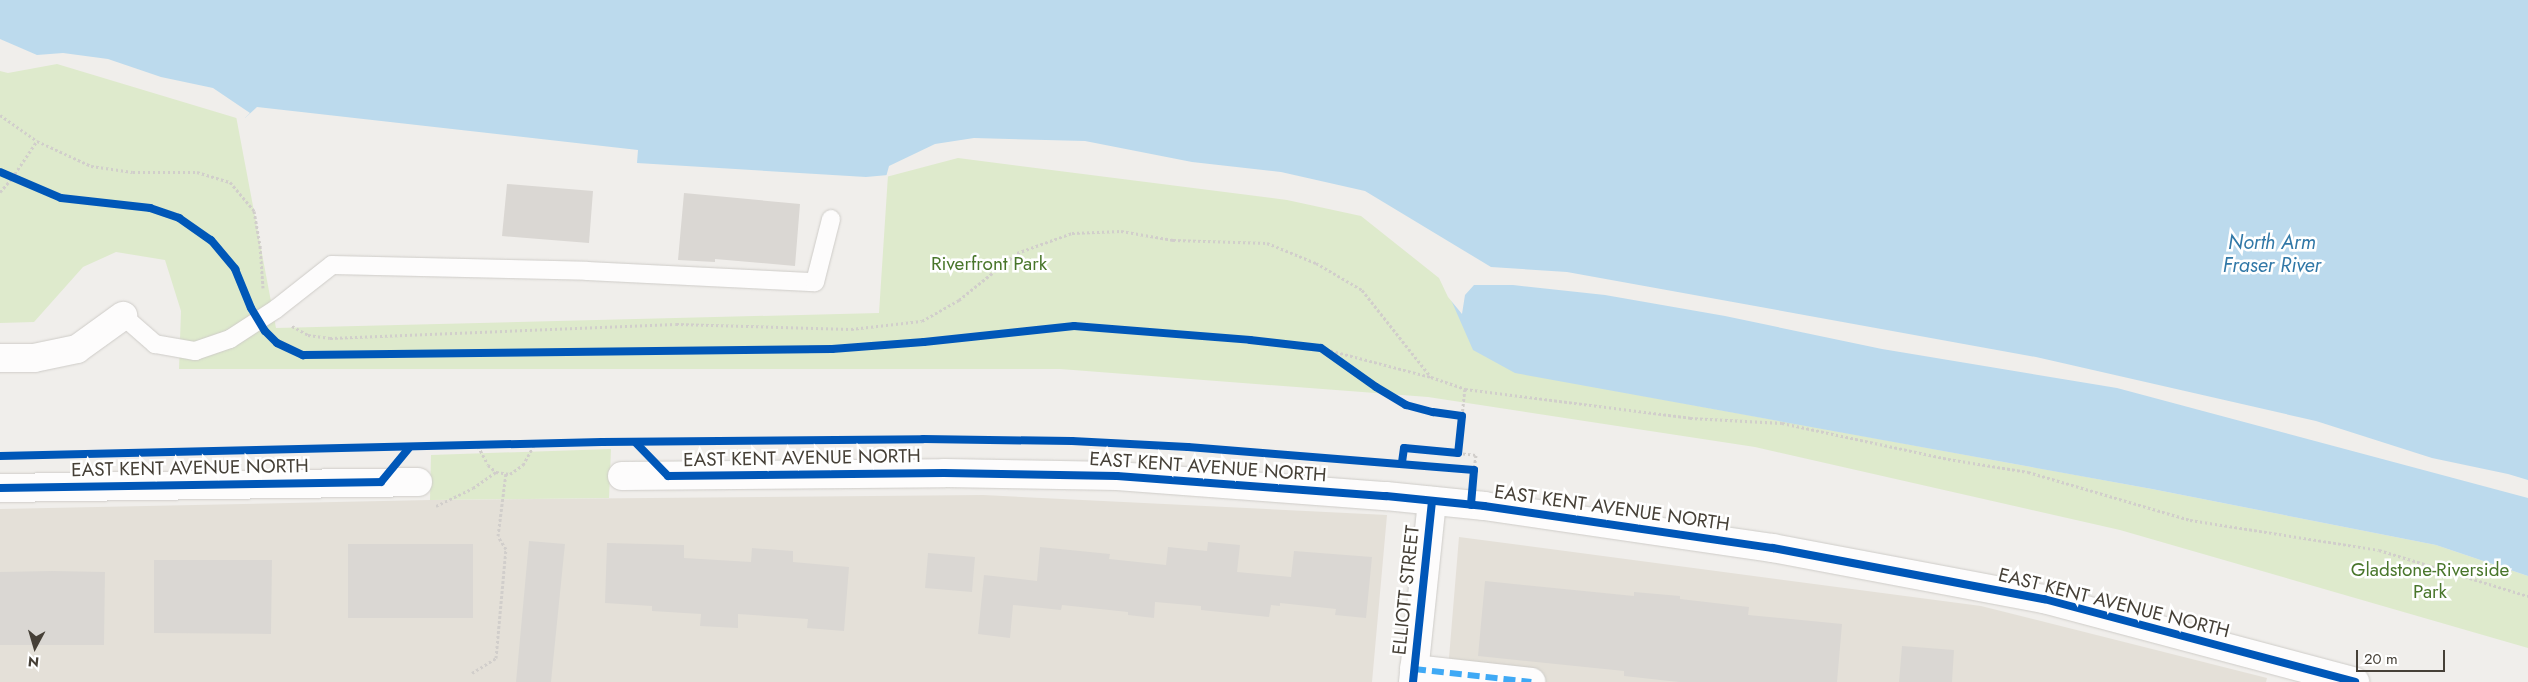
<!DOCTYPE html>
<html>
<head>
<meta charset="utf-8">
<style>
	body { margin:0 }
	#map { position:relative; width:2528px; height:682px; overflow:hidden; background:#f0eeeb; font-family:Jost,sans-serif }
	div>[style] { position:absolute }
	.residential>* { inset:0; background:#e4e0d8 }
	.green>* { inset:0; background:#deeacc }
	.water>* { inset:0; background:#bcdaed }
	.pier>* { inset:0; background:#f0eeeb }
	.building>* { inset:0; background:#dad7d3 }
	.path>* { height:3px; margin-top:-1.5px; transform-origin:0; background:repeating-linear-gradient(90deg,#d1cecb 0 2.5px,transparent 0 5px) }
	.roads { filter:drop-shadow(0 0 1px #ceccc8) drop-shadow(0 0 1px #ceccc8) }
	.lane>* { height:18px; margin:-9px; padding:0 9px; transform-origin:9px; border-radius:9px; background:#fdfcfc }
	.street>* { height:28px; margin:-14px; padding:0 14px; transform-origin:14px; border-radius:14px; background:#fdfcfc }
	.quiet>* { height:6px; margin-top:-3px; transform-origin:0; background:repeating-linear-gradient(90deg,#3fa9f5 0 12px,transparent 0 18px) }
	.cycleway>* { height:8px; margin:-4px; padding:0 4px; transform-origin:4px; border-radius:4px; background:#0057b8 }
	span { translate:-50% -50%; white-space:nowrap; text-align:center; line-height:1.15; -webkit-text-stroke:5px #fff; paint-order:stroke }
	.park-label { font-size:19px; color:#49762b }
	.street-label { font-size:19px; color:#464037 }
	.water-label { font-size:20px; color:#3178a7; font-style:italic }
	.north { position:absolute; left:10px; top:622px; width:50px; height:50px; -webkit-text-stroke:4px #fff; paint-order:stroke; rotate:186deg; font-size:14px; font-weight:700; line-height:20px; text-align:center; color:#464037 }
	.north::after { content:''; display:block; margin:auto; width:18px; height:22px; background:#464037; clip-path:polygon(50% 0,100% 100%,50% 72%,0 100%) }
	.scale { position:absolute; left:2356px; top:650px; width:89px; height:22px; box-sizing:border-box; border:2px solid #464037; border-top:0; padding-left:6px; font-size:15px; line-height:18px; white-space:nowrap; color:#464037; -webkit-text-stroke:4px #fff; paint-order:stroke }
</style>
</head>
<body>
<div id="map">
	<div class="residential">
		<i style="clip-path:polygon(983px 495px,1387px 515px,1372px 682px,0 682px,0 509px,430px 500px)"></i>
		<i style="clip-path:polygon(1459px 537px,1981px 606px,2267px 678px,2266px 682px,1447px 682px)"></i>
	</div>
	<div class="green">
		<i style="clip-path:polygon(57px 61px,236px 116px,276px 328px,879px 313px,888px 175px,958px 155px,1287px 197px,1363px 213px,2473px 546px,1567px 382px,2152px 489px,2436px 545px,2528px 576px,2528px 648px,2120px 530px,1755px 447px,1428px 397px,1060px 369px,179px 369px,181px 311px,165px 260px,116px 252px,83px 267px,34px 322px,0 323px,0 68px)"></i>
		<i style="clip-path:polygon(611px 449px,609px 498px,430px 500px,431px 455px)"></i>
	</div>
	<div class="water">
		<i style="clip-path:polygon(0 0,2528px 0,2528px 576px,2436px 545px,2152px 489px,1515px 373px,1473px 350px,1441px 277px,1363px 213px,1287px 197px,958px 155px,888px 175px,866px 177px,637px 163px,638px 150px,257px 107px,245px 118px,58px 61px,0 68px)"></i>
	</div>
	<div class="pier">
		<i style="clip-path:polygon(0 39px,37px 55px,63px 53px,108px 59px,161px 77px,213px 88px,250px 113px,243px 120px,57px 64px,8px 73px,0 71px)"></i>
		<i style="clip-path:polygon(974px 138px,1085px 141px,1192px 162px,1281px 172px,1365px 191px,1491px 267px,1567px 272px,2036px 357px,2316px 421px,2432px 458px,2508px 474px,2528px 480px,2528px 498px,2117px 388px,1882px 349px,1725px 316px,1605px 295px,1513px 285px,1474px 285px,1465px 295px,1462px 314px,1448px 297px,1439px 278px,1361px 216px,1287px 200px,958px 158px,886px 177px,889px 166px,935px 144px)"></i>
	</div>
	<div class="building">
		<i style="clip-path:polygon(507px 184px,593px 191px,589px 243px,502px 236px)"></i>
		<i style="clip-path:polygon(684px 193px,800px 204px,795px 266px,715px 259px,715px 262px,678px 260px)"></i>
		<i style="clip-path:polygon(529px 541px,565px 544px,551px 682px,516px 682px)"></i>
		<i style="clip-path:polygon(1208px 542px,1240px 545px,1237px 572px,1291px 577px,1294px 551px,1372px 557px,1366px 618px,1335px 615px,1336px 609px,1280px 603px,1280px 606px,1271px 605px,1269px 617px,1201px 610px,1201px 606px,1155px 602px,1154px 618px,1128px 615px,1128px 612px,1062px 605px,1061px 610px,1013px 605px,1010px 638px,978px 634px,984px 575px,1037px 581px,1040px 547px,1110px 554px,1109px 559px,1166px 565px,1168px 547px,1207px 551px)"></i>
		<i style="clip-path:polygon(607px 543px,684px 545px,684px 558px,751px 562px,752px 548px,793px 551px,793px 562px,849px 567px,844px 631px,807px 628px,808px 619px,738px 614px,738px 628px,700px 626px,701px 614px,652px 611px,652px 606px,605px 603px)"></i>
		<i style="clip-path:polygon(348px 544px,473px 544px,473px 618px,348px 618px)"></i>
		<i style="clip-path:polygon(928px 553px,975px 557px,972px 592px,925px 588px)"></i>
		<i style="clip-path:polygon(154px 560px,272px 560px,271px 634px,154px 633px)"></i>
		<i style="clip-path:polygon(52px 571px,105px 572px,104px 645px,0 645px,0 572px)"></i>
		<i style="clip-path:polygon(1485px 581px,1634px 596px,1634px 592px,1680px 596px,1680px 599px,1749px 607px,1748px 615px,1842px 624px,1837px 682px,1679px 682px,1624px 676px,1624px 671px,1478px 656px)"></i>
		<i style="clip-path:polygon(1902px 646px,1954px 650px,1952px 682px,1899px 682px)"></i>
	</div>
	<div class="path">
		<i style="left:0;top:115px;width:45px;rotate:35.1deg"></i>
		<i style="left:37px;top:141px;width:60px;rotate:24.8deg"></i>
		<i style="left:91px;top:166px;width:42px;rotate:8.1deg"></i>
		<i style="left:133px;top:172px;width:64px"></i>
		<i style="left:197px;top:172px;width:34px;rotate:17deg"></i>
		<i style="left:230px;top:182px;width:38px;rotate:50deg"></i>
		<i style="left:254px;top:211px;width:36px;rotate:80deg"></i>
		<i style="left:260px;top:246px;width:42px;rotate:85.9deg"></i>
		<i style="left:0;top:192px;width:18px;rotate:-49deg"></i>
		<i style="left:12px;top:178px;width:45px;rotate:-56deg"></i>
		<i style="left:292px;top:326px;width:18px;rotate:29deg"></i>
		<i style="left:308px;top:335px;width:22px;rotate:8deg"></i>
		<i style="left:330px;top:338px;width:346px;rotate:-2.3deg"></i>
		<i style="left:676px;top:324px;width:175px;rotate:1.6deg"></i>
		<i style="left:851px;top:329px;width:71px;rotate:-6.4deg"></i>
		<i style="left:922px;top:321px;width:43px;rotate:-29.6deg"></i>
		<i style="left:959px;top:300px;width:75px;rotate:-39deg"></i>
		<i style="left:1017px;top:253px;width:59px;rotate:-20deg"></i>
		<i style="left:1072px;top:233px;width:49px;rotate:-2.3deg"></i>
		<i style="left:1121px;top:231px;width:53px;rotate:9.8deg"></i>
		<i style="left:1173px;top:240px;width:94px;rotate:1.8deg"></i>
		<i style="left:1267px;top:243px;width:53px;rotate:22.2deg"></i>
		<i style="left:1316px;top:263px;width:53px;rotate:30.4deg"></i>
		<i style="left:1362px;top:290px;width:111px;rotate:51.6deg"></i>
		<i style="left:1321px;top:348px;width:114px;rotate:14.8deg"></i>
		<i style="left:1431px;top:377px;width:36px;rotate:19deg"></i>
		<i style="left:1465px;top:389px;width:227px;rotate:7.3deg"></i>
		<i style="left:1690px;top:418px;width:92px;rotate:3.1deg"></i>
		<i style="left:1782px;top:423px;width:170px;rotate:12.2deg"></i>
		<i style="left:1948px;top:459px;width:81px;rotate:9.2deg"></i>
		<i style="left:2028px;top:472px;width:169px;rotate:16.5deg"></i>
		<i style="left:2190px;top:520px;width:191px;rotate:9deg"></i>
		<i style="left:2379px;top:550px;width:156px;rotate:17.2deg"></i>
		<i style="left:1462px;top:416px;width:27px;rotate:-84deg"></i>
		<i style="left:478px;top:446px;width:21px;rotate:62deg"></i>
		<i style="left:488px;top:465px;width:11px;rotate:41deg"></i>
		<i style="left:496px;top:472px;width:14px;rotate:8deg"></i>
		<i style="left:510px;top:474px;width:16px;rotate:-35deg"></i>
		<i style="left:523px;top:465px;width:23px;rotate:-61deg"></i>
		<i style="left:1458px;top:453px;width:18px;rotate:6deg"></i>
		<i style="left:1476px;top:455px;width:15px;rotate:98deg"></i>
		<i style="left:436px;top:506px;width:41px;rotate:-25.9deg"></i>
		<i style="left:473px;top:488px;width:28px;rotate:-35deg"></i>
		<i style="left:472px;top:673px;width:28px;rotate:-32deg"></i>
		<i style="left:496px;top:658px;width:109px;rotate:-84.8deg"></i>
		<i style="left:506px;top:549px;width:15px;rotate:-122deg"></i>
		<i style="left:498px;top:536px;width:64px;rotate:-82.8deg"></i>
	</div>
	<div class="roads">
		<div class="lane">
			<i style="left:123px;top:316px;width:43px;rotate:41.2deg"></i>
			<i style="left:155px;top:344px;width:41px;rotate:9.9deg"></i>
			<i style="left:195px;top:351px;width:37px;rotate:-19deg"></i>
			<i style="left:230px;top:339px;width:55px;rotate:-33.1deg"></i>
			<i style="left:276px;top:309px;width:71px;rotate:-38.2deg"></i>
			<i style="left:332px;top:265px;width:255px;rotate:1.3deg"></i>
			<i style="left:587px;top:271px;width:228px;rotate:2.8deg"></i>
			<i style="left:815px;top:282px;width:65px;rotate:-75.7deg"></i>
		</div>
		<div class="street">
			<i style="left:0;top:358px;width:34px"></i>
			<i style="left:34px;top:358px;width:44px;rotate:-11.8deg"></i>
			<i style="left:77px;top:349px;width:57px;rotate:-35.7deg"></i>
			<i style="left:622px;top:476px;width:322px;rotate:-0.5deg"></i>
			<i style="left:944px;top:473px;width:173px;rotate:1deg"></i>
			<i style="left:1117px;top:476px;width:270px;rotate:4.3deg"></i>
			<i style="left:1386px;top:496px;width:99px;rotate:5.8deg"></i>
			<i style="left:1484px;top:506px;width:292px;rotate:8.3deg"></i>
			<i style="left:1773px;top:548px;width:276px;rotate:10.7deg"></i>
			<i style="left:2044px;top:599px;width:322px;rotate:14.9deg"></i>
			<i style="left:0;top:488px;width:418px;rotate:-0.8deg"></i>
			<i style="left:1414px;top:669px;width:118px;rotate:6.3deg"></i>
			<i style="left:1413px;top:682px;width:182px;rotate:-84deg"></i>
		</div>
	</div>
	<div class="quiet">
		<i style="left:1414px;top:669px;width:118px;rotate:6.3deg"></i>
	</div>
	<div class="cycleway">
		<i style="left:0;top:172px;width:66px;rotate:23.1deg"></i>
		<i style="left:61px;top:198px;width:90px;rotate:6.4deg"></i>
		<i style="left:150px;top:208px;width:31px;rotate:19deg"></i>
		<i style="left:179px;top:218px;width:39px;rotate:35deg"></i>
		<i style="left:211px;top:240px;width:38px;rotate:50deg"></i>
		<i style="left:235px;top:269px;width:42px;rotate:67.7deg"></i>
		<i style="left:251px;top:308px;width:27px;rotate:59deg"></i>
		<i style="left:265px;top:331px;width:17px;rotate:45deg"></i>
		<i style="left:277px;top:343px;width:29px;rotate:25deg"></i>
		<i style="left:303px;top:355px;width:529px;rotate:-0.65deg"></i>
		<i style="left:832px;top:349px;width:92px;rotate:-4.4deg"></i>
		<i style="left:924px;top:342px;width:151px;rotate:-6.1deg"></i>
		<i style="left:1074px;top:326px;width:177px;rotate:4.5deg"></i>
		<i style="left:1250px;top:340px;width:71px;rotate:6.4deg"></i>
		<i style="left:1321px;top:348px;width:67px;rotate:35.3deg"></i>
		<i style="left:1376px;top:387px;width:35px;rotate:31deg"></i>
		<i style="left:1406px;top:405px;width:28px;rotate:15deg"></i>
		<i style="left:1433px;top:412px;width:29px;rotate:8deg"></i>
		<i style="left:1462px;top:416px;width:37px;rotate:96deg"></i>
		<i style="left:1458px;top:453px;width:54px;rotate:-174.7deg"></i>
		<i style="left:1404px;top:448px;width:15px;rotate:98deg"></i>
		<i style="left:636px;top:443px;width:46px;rotate:45.9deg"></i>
		<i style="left:668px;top:476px;width:276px;rotate:-0.6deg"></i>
		<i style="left:944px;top:473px;width:173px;rotate:1deg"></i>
		<i style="left:1117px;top:476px;width:270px;rotate:4.3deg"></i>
		<i style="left:1386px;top:496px;width:99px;rotate:5.8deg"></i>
		<i style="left:1484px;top:506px;width:292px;rotate:8.3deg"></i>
		<i style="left:1773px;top:548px;width:276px;rotate:10.7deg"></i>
		<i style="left:2044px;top:599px;width:322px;rotate:14.9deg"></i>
		<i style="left:0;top:456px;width:602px;rotate:-1.33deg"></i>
		<i style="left:602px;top:442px;width:321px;rotate:-0.5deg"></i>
		<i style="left:923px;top:439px;width:149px;rotate:0.8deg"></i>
		<i style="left:1072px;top:441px;width:116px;rotate:3deg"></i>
		<i style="left:1188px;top:447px;width:287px;rotate:4.6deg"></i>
		<i style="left:1474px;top:470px;width:35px;rotate:95deg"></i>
		<i style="left:0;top:488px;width:381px;rotate:-0.9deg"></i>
		<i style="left:381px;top:482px;width:44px;rotate:-50.5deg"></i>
		<i style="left:1413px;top:682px;width:182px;rotate:-84deg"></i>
	</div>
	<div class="park-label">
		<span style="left:989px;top:264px">Riverfront Park</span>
		<span style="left:2430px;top:581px">Gladstone-Riverside<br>Park</span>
	</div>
	<div class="street-label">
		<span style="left:802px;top:458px;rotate:-1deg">EAST KENT AVENUE NORTH</span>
		<span style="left:1208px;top:467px;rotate:4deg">EAST KENT AVENUE NORTH</span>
		<span style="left:190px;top:468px;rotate:-1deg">EAST KENT AVENUE NORTH</span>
		<span style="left:1612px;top:508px;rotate:8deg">EAST KENT AVENUE NORTH</span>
		<span style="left:1406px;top:590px;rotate:-84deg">ELLIOTT STREET</span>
		<span style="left:2114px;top:603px;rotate:14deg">EAST KENT AVENUE NORTH</span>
	</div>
	<div class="water-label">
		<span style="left:2272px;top:254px">North Arm<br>Fraser River</span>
	</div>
	<div class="north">N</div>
	<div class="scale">20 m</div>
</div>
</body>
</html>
